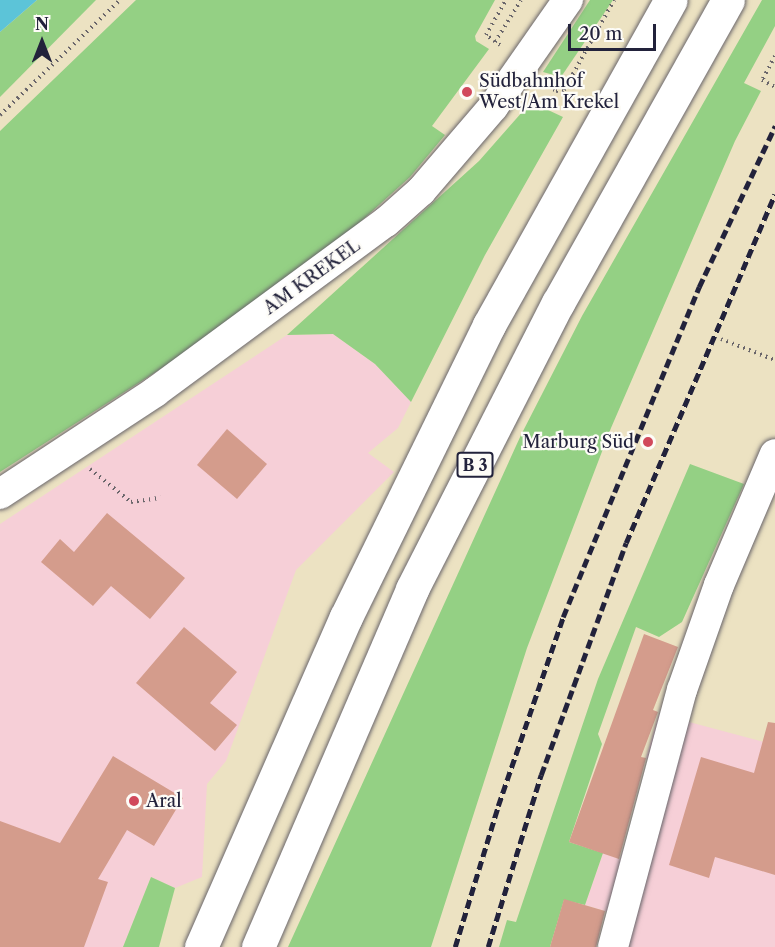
<!DOCTYPE html>
<html>
<head>
<meta charset="utf-8">
<style>
	body { margin:0 }
	#map { position:relative; width:775px; height:947px; overflow:hidden; background:#ece2c2; font-family:"Libre Caslon Text",serif }
	div>[style] { position:absolute }
	.built>* { inset:0; background:#f6cfd7 }
	.green>* { inset:0; background:#94d084 }
	.water>* { inset:0; background:#5cc4d8 }
	.building>* { inset:0; background:#d49c8c }
	.path>* { height:4px; margin-top:-2px; transform-origin:0; background:repeating-linear-gradient(90deg,#69656a 0 1.5px,transparent 0 6px) }
	.roads { filter:drop-shadow(0 0 2px #69656a) drop-shadow(0 0 2px #69656a) }
	.minor>* { height:30px; margin:-15px; padding:0 15px; transform-origin:15px; border-radius:15px; background:#fff }
	.trunk>* { height:33px; margin:-16.5px; padding:0 16.5px; transform-origin:16.5px; border-radius:16.5px; background:#fff }
	.rail>* { height:4.5px; margin-top:-2.25px; transform-origin:0; background:repeating-linear-gradient(90deg,#22223b 0 9px,transparent 0 13.5px) }
	.dots>* { width:16px; height:16px; translate:-50% -50%; box-sizing:border-box; border:3px solid #fdfcf7; border-radius:50% }
	span { translate:-50% -50%; white-space:nowrap; text-align:center; line-height:1.15; -webkit-text-stroke:4.5px #fdfcf7; paint-order:stroke }
	.shield-label span { padding:2px 4px; background:#fdfcf7; border:2px solid; border-radius:4px; -webkit-text-stroke-width:0 }
	.shield-label { font-size:16px; color:#22223b; font-weight:700 }
	.poi-label { font-size:18px; color:#22223b }
	.left { translate:0 -50%; text-align:left }
	.right { translate:-100% -50%; text-align:right }
	.street-label { font-size:18px; color:#22223b }
	.north { position:absolute; left:12px; top:12px; width:60px; height:60px; -webkit-text-stroke:4px #fdfcf7; paint-order:stroke; rotate:0deg; font-size:16px; font-weight:700; line-height:24px; text-align:center; color:#22223b }
	.north::after { content:''; display:block; margin:auto; width:21px; height:27px; background:#22223b; clip-path:polygon(50% 0,100% 100%,50% 72%,0 100%) }
	.scale { position:absolute; left:568px; top:24px; width:88px; height:27px; box-sizing:border-box; border:3px solid #22223b; border-top:0; padding-left:8px; font-size:18px; line-height:21px; white-space:nowrap; color:#22223b; -webkit-text-stroke:4px #fdfcf7; paint-order:stroke }
</style>
</head>
<body>
<div id="map">
	<div class="built">
		<i style="clip-path:polygon(333px 334px,375px 364px,411px 402px,398px 428px,368px 453px,394px 472px,296px 570px,226px 761px,207px 784px,202px 877px,175px 888px,151px 877px,123px 947px,0 947px,0 524px,287px 335px)"></i>
		<i style="clip-path:polygon(659px 714px,775px 745px,775px 947px,598px 947px,608px 912px,585px 905px,603px 853px,620px 859px,653px 761px,646px 758px)"></i>
	</div>
	<div class="green">
		<i style="clip-path:polygon(37px 0,96px 0,0 97px,0 32px)"></i>
		<i style="clip-path:polygon(136px 0,495px 0,475px 36px,476px 41px,489px 49px,432px 126px,445px 135px,410px 177px,337px 243px,204px 341px,0 472px,0 131px)"></i>
		<i style="clip-path:polygon(590px 0,613px 0,561px 77px,543px 72px)"></i>
		<i style="clip-path:polygon(762px 0,775px 0,775px 26px,744px 83px,761px 91px,735px 141px,611px 428px,527px 648px,431px 947px,288px 947px,521px 435px,582px 316px)"></i>
		<i style="clip-path:polygon(531px 102px,563px 117px,485px 255px,411px 402px,375px 364px,333px 334px,287px 335px,479px 161px)"></i>
		<i style="clip-path:polygon(690px 464px,744px 484px,682px 622px,659px 637px,636px 627px,598px 734px,602px 744px,569px 842px,603px 853px,585px 905px,564px 900px,550px 947px,499px 947px,507px 920px,516px 922px,598px 679px)"></i>
		<i style="clip-path:polygon(151px 877px,175px 888px,159px 947px,123px 947px)"></i>
	</div>
	<div class="water">
		<i style="clip-path:polygon(0 0,37px 0,0 32px)"></i>
	</div>
	<div class="building">
		<i style="clip-path:polygon(227px 429px,267px 464px,237px 499px,197px 465px)"></i>
		<i style="clip-path:polygon(107px 513px,185px 578px,150px 619px,111px 586px,93px 606px,41px 562px,60px 539px,74px 552px)"></i>
		<i style="clip-path:polygon(184px 627px,237px 672px,210px 703px,237px 725px,215px 751px,136px 683px)"></i>
		<i style="clip-path:polygon(644px 634px,678px 647px,653px 710px,658px 712px,641px 757px,646px 758px,619px 859px,569px 842px)"></i>
		<i style="clip-path:polygon(768px 722px,775px 723px,775px 875px,715px 857px,709px 878px,669px 865px,701px 757px,754px 773px)"></i>
		<i style="clip-path:polygon(113px 756px,183px 798px,154px 846px,127px 830px,98px 879px,108px 882px,84px 947px,0 947px,0 821px,60px 843px)"></i>
		<i style="clip-path:polygon(564px 899px,605px 911px,596px 947px,550px 947px)"></i>
	</div>
	<div class="path">
		<i style="left:495px;top:42px;width:49px;rotate:-58.2deg"></i>
		<i style="left:500px;top:45px;width:17px;rotate:-144deg"></i>
		<i style="left:486px;top:35px;width:40px;rotate:-60.3deg"></i>
		<i style="left:775px;top:56px;width:27px;rotate:118deg"></i>
		<i style="left:762px;top:80px;width:15px;rotate:28deg"></i>
		<i style="left:544px;top:82px;width:15px;rotate:37deg"></i>
		<i style="left:556px;top:91px;width:8px;rotate:-7deg"></i>
		<i style="left:564px;top:90px;width:103px;rotate:-60.9deg"></i>
		<i style="left:0;top:115px;width:166px;rotate:-43.8deg"></i>
		<i style="left:721px;top:339px;width:58px;rotate:21.3deg"></i>
		<i style="left:90px;top:469px;width:53px;rotate:38.8deg"></i>
		<i style="left:131px;top:502px;width:30px;rotate:-8deg"></i>
	</div>
	<div class="roads">
		<div class="minor">
			<i style="left:0;top:494px;width:186px;rotate:-33.3deg"></i>
			<i style="left:155px;top:392px;width:287px;rotate:-36.4deg"></i>
			<i style="left:386px;top:222px;width:47px;rotate:-41.5deg"></i>
			<i style="left:421px;top:191px;width:111px;rotate:-49.4deg"></i>
			<i style="left:493px;top:107px;width:131px;rotate:-55deg"></i>
			<i style="left:613px;top:947px;width:266px;rotate:-75deg"></i>
			<i style="left:682px;top:690px;width:111px;rotate:-70.6deg"></i>
			<i style="left:719px;top:585px;width:142px;rotate:-66.9deg"></i>
		</div>
		<div class="trunk">
			<i style="left:201px;top:947px;width:360px;rotate:-66.3deg"></i>
			<i style="left:346px;top:617px;width:325px;rotate:-63.9deg"></i>
			<i style="left:489px;top:325px;width:372px;rotate:-60.8deg"></i>
			<i style="left:258px;top:947px;width:390px;rotate:-66.7deg"></i>
			<i style="left:412px;top:589px;width:321px;rotate:-63deg"></i>
			<i style="left:558px;top:303px;width:347px;rotate:-60.7deg"></i>
		</div>
	</div>
	<div class="rail">
		<i style="left:455px;top:947px;width:147px;rotate:-73deg"></i>
		<i style="left:498px;top:806px;width:200px;rotate:-71deg"></i>
		<i style="left:563px;top:617px;width:357px;rotate:-67.6deg"></i>
		<i style="left:699px;top:287px;width:178px;rotate:-64.7deg"></i>
		<i style="left:488px;top:947px;width:180px;rotate:-72.9deg"></i>
		<i style="left:541px;top:775px;width:247px;rotate:-69.9deg"></i>
		<i style="left:626px;top:543px;width:379px;rotate:-66.9deg"></i>
	</div>
	<div class="dots">
		<i style="left:467px;top:92px;background:#d1495b"></i>
		<i style="left:648px;top:442px;background:#d1495b"></i>
		<i style="left:134px;top:801px;background:#d1495b"></i>
	</div>
	<div class="shield-label">
		<span style="left:475px;top:465px">B 3</span>
	</div>
	<div class="poi-label">
		<span class="left" style="left:479px;top:92px">Südbahnhof<br>West/Am Krekel</span>
		<span class="right" style="left:634px;top:442px">Marburg Süd</span>
		<span class="left" style="left:146px;top:801px">Aral</span>
	</div>
	<div class="street-label">
		<span style="left:312px;top:277px;rotate:-36deg">AM KREKEL</span>
	</div>
	<div class="north">N</div>
	<div class="scale">20 m</div>
</div>
</body>
</html>
